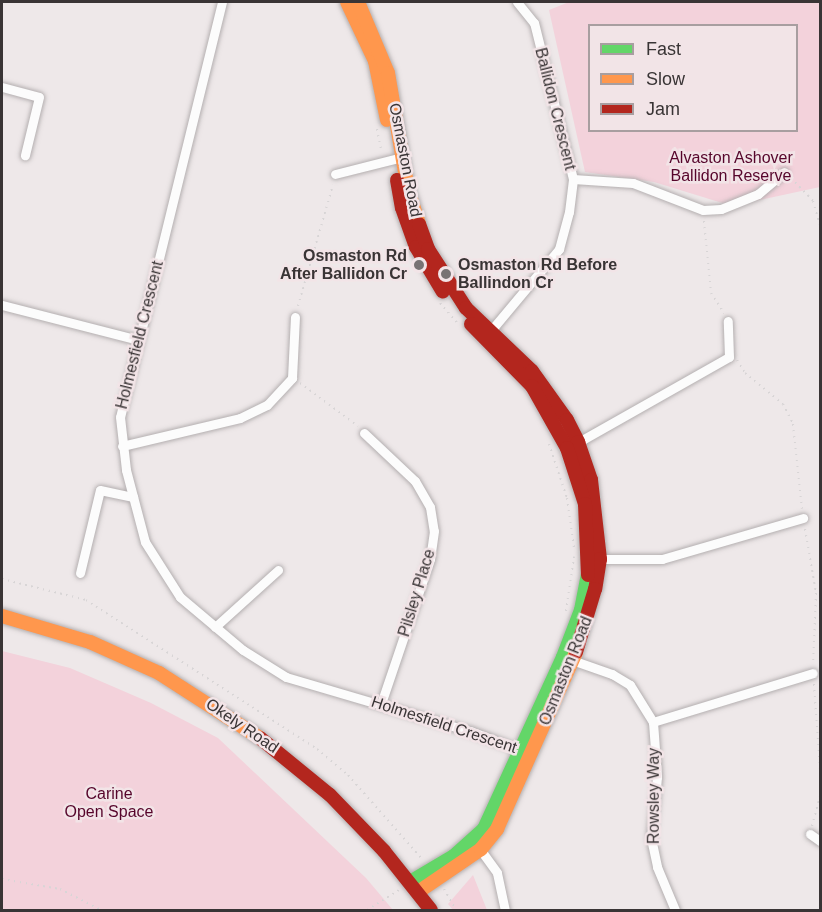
<!DOCTYPE html>
<html>
<head>
<meta charset="utf-8">
<style>
	body { margin:0 }
	#map { position:relative; width:822px; height:912px; overflow:hidden; background:#eee8e9; font-family:Arial,sans-serif }
	div>[style] { position:absolute }
	.green>* { inset:0; background:#f3d2db }
	.path>* { height:2px; margin-top:-1px; transform-origin:0; background:repeating-linear-gradient(90deg,#d8d5d6 0 1.5px,transparent 0 6px) }
	.roads { filter:drop-shadow(0 0 2px #b4afb0) drop-shadow(0 0 2px #b4afb0) }
	.street>* { height:9px; margin:-4.5px; padding:0 4.5px; transform-origin:4.5px; border-radius:4.5px; background:#fcfcfc }
	.fast>* { height:14px; margin:-7px; padding:0 7px; transform-origin:7px; border-radius:7px; background:#63d668 }
	.slow>* { height:14px; margin:-7px; padding:0 7px; transform-origin:7px; border-radius:7px; background:#ff974d }
	.jam>* { height:14px; margin:-7px; padding:0 7px; transform-origin:7px; border-radius:7px; background:#b3261e }
	.dots>* { width:16px; height:16px; translate:-50% -50%; box-sizing:border-box; border:3px solid #f2e4e7; border-radius:50% }
	span { translate:-50% -50%; white-space:nowrap; text-align:center; line-height:1.15; -webkit-text-stroke:5px #f2e4e7; paint-order:stroke }
	.street-label { font-size:16px; color:#393435 }
	.park-label { font-size:16px; color:#56052b }
	.poi-label { font-size:16px; color:#393435; font-weight:700 }
	.right { translate:-100% -50%; text-align:right }
	.left { translate:0 -50%; text-align:left }
	.frame { position:absolute; inset:0; border:3px solid #393435; pointer-events:none }
	.legend { position:absolute; left:588px; top:24px; width:210px; height:108px; box-sizing:border-box; background:#f2e4e7; border:2px solid #a89ea0; margin:0; padding:8px 10px; list-style:none; font-size:18px; color:#393435 }
	.legend li { display:flex; align-items:center; gap:12px; height:30px }
	.legend b { width:30px; border:2px solid #a89ea0 }
</style>
</head>
<body>
<div id="map">
	<div class="green">
		<i style="clip-path:polygon(evenodd,569px 2px,820px 2px,820px 187px,732px 206px,654px 182px,585px 172px,549px 10px,569px 2px,590px 26px,796px 26px,796px 130px,590px 130px,590px 26px)"></i>
		<i style="clip-path:polygon(2px 651px,70px 668px,151px 703px,218px 738px,366px 878px,393px 910px,2px 910px)"></i>
		<i style="clip-path:polygon(473px 875px,487px 910px,453px 910px,448px 904px)"></i>
	</div>
	<div class="path">
		<i style="left:377px;top:129px;width:20px;rotate:79deg"></i>
		<i style="left:791px;top:178px;width:32px;rotate:46deg"></i>
		<i style="left:813px;top:201px;width:25px;rotate:74deg"></i>
		<i style="left:704px;top:221px;width:72px;rotate:84.4deg"></i>
		<i style="left:711px;top:293px;width:24px;rotate:57deg"></i>
		<i style="left:440px;top:303px;width:28px;rotate:49deg"></i>
		<i style="left:298px;top:306px;width:126px;rotate:-73.9deg"></i>
		<i style="left:737px;top:360px;width:15px;rotate:58deg"></i>
		<i style="left:745px;top:373px;width:49px;rotate:39.2deg"></i>
		<i style="left:783px;top:404px;width:22px;rotate:63deg"></i>
		<i style="left:793px;top:424px;width:85px;rotate:84deg"></i>
		<i style="left:300px;top:383px;width:72px;rotate:36.6deg"></i>
		<i style="left:549px;top:444px;width:57px;rotate:71.6deg"></i>
		<i style="left:567px;top:498px;width:50px;rotate:82deg"></i>
		<i style="left:805px;top:529px;width:65px;rotate:80.2deg"></i>
		<i style="left:816px;top:593px;width:71px;rotate:92.4deg"></i>
		<i style="left:2px;top:579px;width:87px;rotate:14deg"></i>
		<i style="left:86px;top:600px;width:275px;rotate:32.8deg"></i>
		<i style="left:317px;top:749px;width:40px;rotate:40deg"></i>
		<i style="left:348px;top:775px;width:113px;rotate:48.6deg"></i>
		<i style="left:566px;top:611px;width:55px;rotate:-81.6deg"></i>
		<i style="left:814px;top:684px;width:86px;rotate:86deg"></i>
		<i style="left:812px;top:826px;width:31px;rotate:-75deg"></i>
		<i style="left:2px;top:879px;width:59px;rotate:9.8deg"></i>
		<i style="left:60px;top:889px;width:46px;rotate:27.1deg"></i>
		<i style="left:444px;top:889px;width:24px;rotate:60deg"></i>
		<i style="left:367px;top:910px;width:39px;rotate:-32deg"></i>
	</div>
	<div class="roads">
		<div class="street">
			<i style="left:222px;top:2px;width:427px;rotate:103.8deg"></i>
			<i style="left:120px;top:417px;width:53px;rotate:83.5deg"></i>
			<i style="left:126px;top:470px;width:74px;rotate:75.2deg"></i>
			<i style="left:145px;top:542px;width:65px;rotate:57.5deg"></i>
			<i style="left:180px;top:597px;width:82px;rotate:40.1deg"></i>
			<i style="left:243px;top:650px;width:51px;rotate:32.1deg"></i>
			<i style="left:286px;top:677px;width:192px;rotate:16.4deg"></i>
			<i style="left:470px;top:731px;width:57px;rotate:20.7deg"></i>
			<i style="left:2px;top:87px;width:38px;rotate:15deg"></i>
			<i style="left:39px;top:97px;width:60px;rotate:103.6deg"></i>
			<i style="left:335px;top:174px;width:69px;rotate:-14.2deg"></i>
			<i style="left:573px;top:179px;width:60px;rotate:3.8deg"></i>
			<i style="left:633px;top:183px;width:75px;rotate:21.1deg"></i>
			<i style="left:703px;top:210px;width:18px;rotate:-3deg"></i>
			<i style="left:721px;top:209px;width:40px;rotate:-22deg"></i>
			<i style="left:758px;top:194px;width:34px;rotate:-40deg"></i>
			<i style="left:2px;top:305px;width:140px;rotate:14.4deg"></i>
			<i style="left:488px;top:334px;width:111px;rotate:-50.1deg"></i>
			<i style="left:559px;top:249px;width:38px;rotate:-75deg"></i>
			<i style="left:569px;top:212px;width:33px;rotate:-83deg"></i>
			<i style="left:573px;top:179px;width:161px;rotate:-104deg"></i>
			<i style="left:534px;top:23px;width:27px;rotate:-129deg"></i>
			<i style="left:364px;top:433px;width:70px;rotate:43.3deg"></i>
			<i style="left:415px;top:481px;width:30px;rotate:60deg"></i>
			<i style="left:430px;top:507px;width:24px;rotate:81deg"></i>
			<i style="left:434px;top:531px;width:28px;rotate:98deg"></i>
			<i style="left:430px;top:559px;width:153px;rotate:108.7deg"></i>
			<i style="left:575px;top:444px;width:177px;rotate:-29.5deg"></i>
			<i style="left:729px;top:357px;width:36px;rotate:-92deg"></i>
			<i style="left:122px;top:446px;width:121px;rotate:-13.3deg"></i>
			<i style="left:240px;top:418px;width:30px;rotate:-26deg"></i>
			<i style="left:267px;top:405px;width:37px;rotate:-47deg"></i>
			<i style="left:292px;top:378px;width:61px;rotate:-87.2deg"></i>
			<i style="left:596px;top:559px;width:66px"></i>
			<i style="left:662px;top:559px;width:147px;rotate:-16.2deg"></i>
			<i style="left:80px;top:573px;width:85px;rotate:-76.5deg"></i>
			<i style="left:100px;top:490px;width:34px;rotate:12deg"></i>
			<i style="left:215px;top:627px;width:85px;rotate:-42.1deg"></i>
			<i style="left:569px;top:659px;width:46px;rotate:19.2deg"></i>
			<i style="left:612px;top:674px;width:21px;rotate:31deg"></i>
			<i style="left:630px;top:685px;width:44px;rotate:58.1deg"></i>
			<i style="left:653px;top:722px;width:55px;rotate:85.8deg"></i>
			<i style="left:657px;top:777px;width:61px;rotate:95.6deg"></i>
			<i style="left:651px;top:838px;width:30px;rotate:78deg"></i>
			<i style="left:657px;top:867px;width:47px;rotate:67.3deg"></i>
			<i style="left:653px;top:722px;width:167px;rotate:-17deg"></i>
			<i style="left:810px;top:834px;width:12px;rotate:35deg"></i>
			<i style="left:477px;top:845px;width:34px;rotate:54deg"></i>
			<i style="left:497px;top:873px;width:38px;rotate:78deg"></i>
		</div>
		<div class="fast">
			<i style="left:410px;top:882px;width:51px;rotate:-30.6deg"></i>
			<i style="left:454px;top:856px;width:40px;rotate:-42deg"></i>
			<i style="left:484px;top:829px;width:189px;rotate:-65.3deg"></i>
			<i style="left:563px;top:657px;width:50px;rotate:-69deg"></i>
			<i style="left:581px;top:610px;width:36px;rotate:-79deg"></i>
		</div>
		<div class="slow">
			<i style="left:347px;top:2px;width:65px;rotate:64.6deg"></i>
			<i style="left:375px;top:61px;width:60px;rotate:78.5deg"></i>
			<i style="left:358px;top:2px;width:77px;rotate:67.1deg"></i>
			<i style="left:388px;top:73px;width:119px;rotate:80.3deg"></i>
			<i style="left:408px;top:190px;width:36px;rotate:72deg"></i>
			<i style="left:2px;top:616px;width:92px;rotate:16.5deg"></i>
			<i style="left:90px;top:642px;width:76px;rotate:24.2deg"></i>
			<i style="left:159px;top:673px;width:120px;rotate:32.8deg"></i>
			<i style="left:418px;top:892px;width:76px;rotate:-34.3deg"></i>
			<i style="left:481px;top:849px;width:26px;rotate:-51deg"></i>
			<i style="left:497px;top:829px;width:194px;rotate:-65.9deg"></i>
		</div>
		<div class="jam">
			<i style="left:397px;top:180px;width:28px;rotate:80deg"></i>
			<i style="left:402px;top:208px;width:41px;rotate:70.3deg"></i>
			<i style="left:416px;top:247px;width:52px;rotate:59deg"></i>
			<i style="left:419px;top:224px;width:27px;rotate:70deg"></i>
			<i style="left:428px;top:249px;width:70px;rotate:57.2deg"></i>
			<i style="left:466px;top:308px;width:91px;rotate:43.7deg"></i>
			<i style="left:532px;top:371px;width:60px;rotate:54.5deg"></i>
			<i style="left:567px;top:420px;width:25px;rotate:63deg"></i>
			<i style="left:578px;top:442px;width:40px;rotate:71.1deg"></i>
			<i style="left:591px;top:480px;width:80px;rotate:83.5deg"></i>
			<i style="left:600px;top:559px;width:30px;rotate:99deg"></i>
			<i style="left:595px;top:589px;width:66px;rotate:106.8deg"></i>
			<i style="left:471px;top:324px;width:87px;rotate:45.5deg"></i>
			<i style="left:532px;top:386px;width:71px;rotate:60.6deg"></i>
			<i style="left:567px;top:448px;width:59px;rotate:72.2deg"></i>
			<i style="left:585px;top:504px;width:71px;rotate:87.6deg"></i>
			<i style="left:260px;top:738px;width:90px;rotate:39.2deg"></i>
			<i style="left:330px;top:795px;width:78px;rotate:46deg"></i>
			<i style="left:384px;top:851px;width:75px;rotate:51.5deg"></i>
		</div>
	</div>
	<div class="dots">
		<i style="left:419px;top:265px;background:#787374"></i>
		<i style="left:446px;top:274px;background:#787374"></i>
	</div>
	<div class="street-label">
		<span style="left:555px;top:109px;rotate:76deg">Ballidon Crescent</span>
		<span style="left:405px;top:160px;rotate:79deg">Osmaston Road</span>
		<span style="left:140px;top:335px;rotate:-76deg">Holmesfield Crescent</span>
		<span style="left:417px;top:593px;rotate:-73deg">Pilsley Place</span>
		<span style="left:566px;top:671px;rotate:-68deg">Osmaston Road</span>
		<span style="left:444px;top:725px;rotate:18deg">Holmesfield Crescent</span>
		<span style="left:242px;top:726px;rotate:34deg">Okely Road</span>
		<span style="left:654px;top:796px;rotate:-90deg">Rowsley Way</span>
	</div>
	<div class="park-label">
		<span style="left:731px;top:167px">Alvaston Ashover<br>Ballidon Reserve</span>
		<span style="left:109px;top:803px">Carine<br>Open Space</span>
	</div>
	<div class="poi-label">
		<span class="right" style="left:407px;top:265px">Osmaston Rd<br>After Ballidon Cr</span>
		<span class="left" style="left:458px;top:274px">Osmaston Rd Before<br>Ballindon Cr</span>
	</div>
	<div class="frame"></div>
	<ul class="legend">
	<li><b style="height:8px;background:#63d668"></b>Fast</li>
	<li><b style="height:8px;background:#ff974d"></b>Slow</li>
	<li><b style="height:8px;background:#b3261e"></b>Jam</li>
	</ul>
</div>
</body>
</html>
